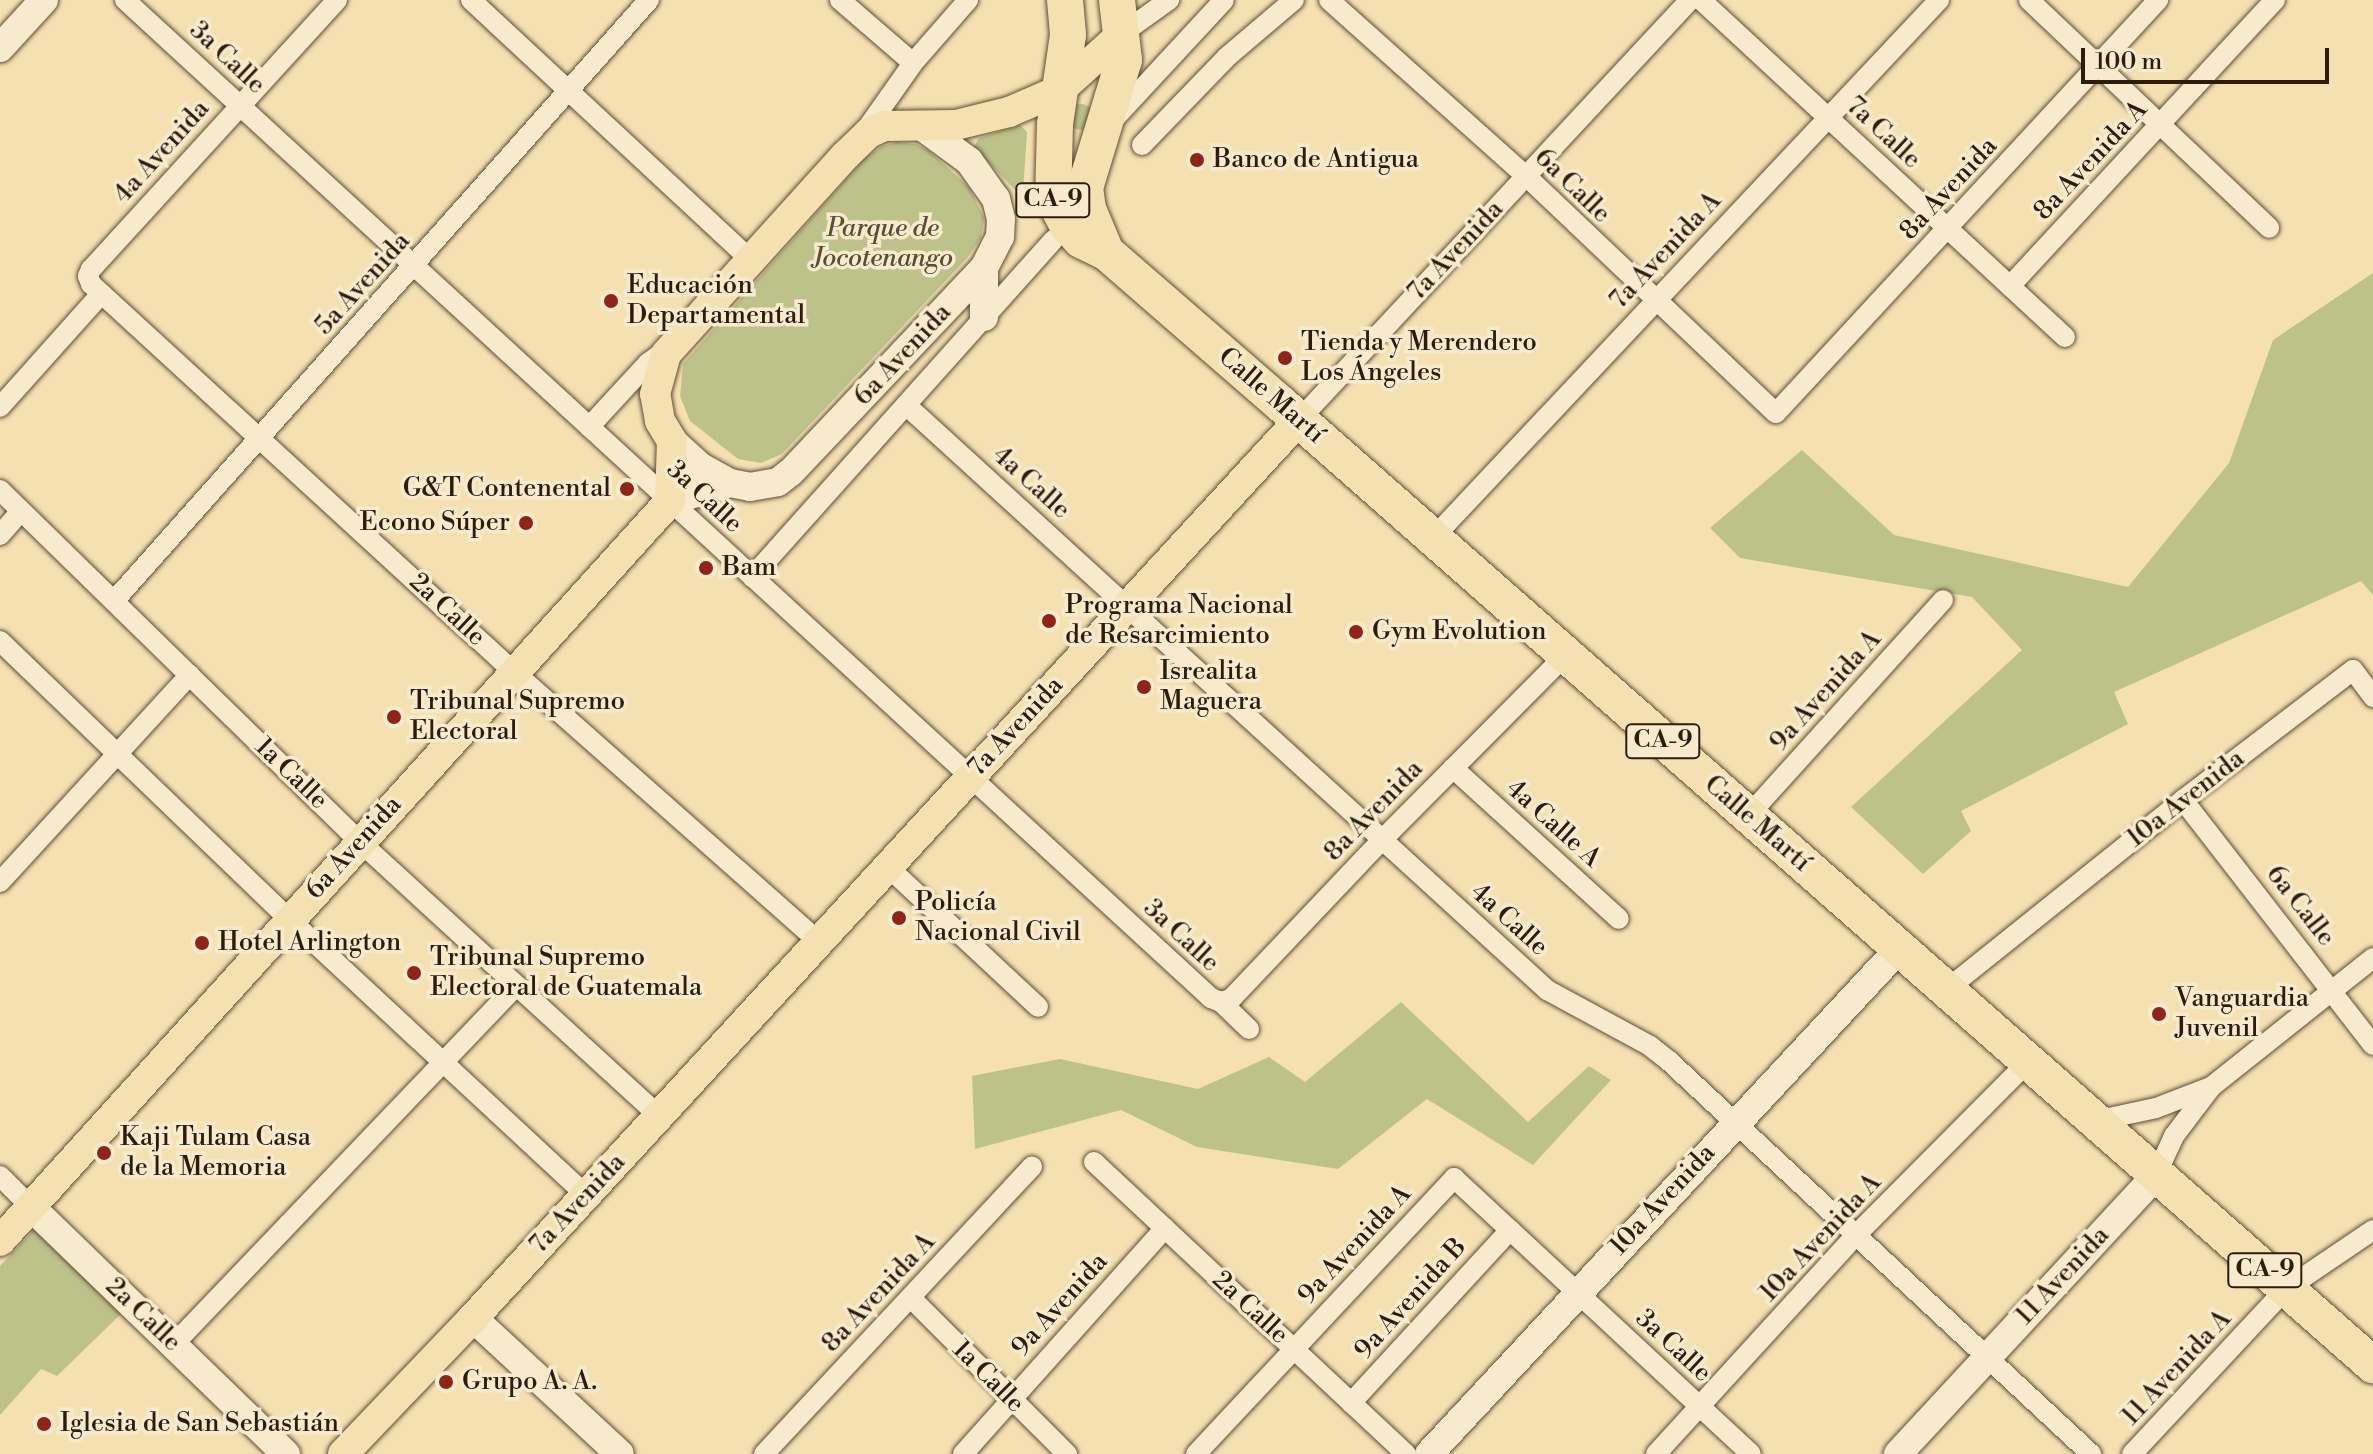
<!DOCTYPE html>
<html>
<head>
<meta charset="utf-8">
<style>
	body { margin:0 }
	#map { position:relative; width:2373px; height:1454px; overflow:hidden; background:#f5e0b2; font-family:"Libre Bodoni",serif }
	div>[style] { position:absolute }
	.green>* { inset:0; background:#bdc28b }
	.round { border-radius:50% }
	.roads { filter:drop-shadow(0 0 2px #5f4d37) drop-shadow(0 0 2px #5f4d37) }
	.street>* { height:20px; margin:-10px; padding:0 10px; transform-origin:10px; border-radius:10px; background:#f8ebcd }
	.secondary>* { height:28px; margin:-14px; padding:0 14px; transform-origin:14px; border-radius:14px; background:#f8ebcd }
	.primary>* { height:30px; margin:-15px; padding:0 15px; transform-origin:15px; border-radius:15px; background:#f5e0b2 }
	.highway>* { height:36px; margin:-18px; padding:0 18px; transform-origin:18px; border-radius:18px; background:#f5e0b2 }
	.dots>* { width:22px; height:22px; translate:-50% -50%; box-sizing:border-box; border:4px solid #f8ebcd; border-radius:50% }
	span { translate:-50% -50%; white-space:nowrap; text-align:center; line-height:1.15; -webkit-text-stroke:7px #f8ebcd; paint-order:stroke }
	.shield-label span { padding:2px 6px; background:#f8ebcd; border:2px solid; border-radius:6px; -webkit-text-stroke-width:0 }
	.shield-label { font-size:24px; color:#2d1c0e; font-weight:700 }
	.street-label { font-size:26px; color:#2d1c0e }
	.poi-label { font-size:26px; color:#2d1c0e }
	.left { translate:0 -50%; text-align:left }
	.right { translate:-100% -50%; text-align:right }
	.park-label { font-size:26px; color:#584e34; font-style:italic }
	.scale { position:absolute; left:2081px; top:48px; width:248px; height:36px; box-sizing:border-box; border:4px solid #2d1c0e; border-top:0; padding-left:10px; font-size:24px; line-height:28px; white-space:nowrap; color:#2d1c0e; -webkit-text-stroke:6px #f8ebcd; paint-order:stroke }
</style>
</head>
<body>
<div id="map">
	<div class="green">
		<i class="round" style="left:1068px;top:104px;width:26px;height:26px"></i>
		<i style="clip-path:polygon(1020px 125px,1027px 132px,1023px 193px,1019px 194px,974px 147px,979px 138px)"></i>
		<i style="clip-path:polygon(897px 142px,916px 144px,929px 151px,969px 187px,984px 218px,981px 238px,967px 258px,782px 454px,761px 463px,738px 459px,690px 421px,680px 396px,683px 364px,865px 158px,882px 146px)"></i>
		<i style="clip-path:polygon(2373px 273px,2373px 595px,2361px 581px,2114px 692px,2128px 724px,1961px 811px,1971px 831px,1923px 874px,1851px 807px,2022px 650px,1972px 597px,1740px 558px,1710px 528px,1802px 450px,1894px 535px,2128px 587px,2229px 463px,2273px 340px)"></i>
		<i style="clip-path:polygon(1401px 1002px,1528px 1122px,1589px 1066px,1611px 1080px,1533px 1165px,1427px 1099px,1338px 1169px,1197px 1147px,1121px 1110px,975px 1149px,972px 1076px,1060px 1059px,1198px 1089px,1269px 1057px,1305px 1082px)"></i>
		<i style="clip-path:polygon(37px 1227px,124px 1311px,57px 1376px,41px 1369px,0 1415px,0 1266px)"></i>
	</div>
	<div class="roads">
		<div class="street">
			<i style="left:125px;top:0;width:1475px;rotate:42.58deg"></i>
			<i style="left:1211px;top:998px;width:11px;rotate:22deg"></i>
			<i style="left:1221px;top:1002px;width:39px;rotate:44deg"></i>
			<i style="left:337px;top:0;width:365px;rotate:132.4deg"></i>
			<i style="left:91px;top:269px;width:8px;rotate:113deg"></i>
			<i style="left:88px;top:276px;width:9px;rotate:69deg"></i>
			<i style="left:91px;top:284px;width:574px;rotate:42.53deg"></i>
			<i style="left:514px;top:672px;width:407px;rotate:41.5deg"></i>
			<i style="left:471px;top:0;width:381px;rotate:42.9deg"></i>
			<i style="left:840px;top:0;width:96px;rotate:40.8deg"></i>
			<i style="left:1329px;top:0;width:264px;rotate:41.8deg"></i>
			<i style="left:1526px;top:176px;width:344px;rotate:43.5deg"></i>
			<i style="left:1776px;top:413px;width:563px;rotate:-47.23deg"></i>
			<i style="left:1701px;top:0;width:496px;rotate:42.8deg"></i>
			<i style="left:2029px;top:0;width:331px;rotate:43.5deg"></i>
			<i style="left:1123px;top:33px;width:57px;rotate:-35.7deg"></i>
			<i style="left:1113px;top:120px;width:163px;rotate:-47.2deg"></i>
			<i style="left:863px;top:134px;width:87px;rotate:-54.8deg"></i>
			<i style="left:913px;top:63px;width:84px;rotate:-48.9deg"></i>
			<i style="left:1142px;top:145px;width:122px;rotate:-46deg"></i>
			<i style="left:1227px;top:57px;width:88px;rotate:-40.4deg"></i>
			<i style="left:2010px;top:286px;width:390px;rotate:-47.2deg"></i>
			<i style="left:906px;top:405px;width:868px;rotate:42.38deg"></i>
			<i style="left:1547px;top:990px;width:117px;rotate:28.5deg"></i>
			<i style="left:1650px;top:1046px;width:24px;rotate:38deg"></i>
			<i style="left:1669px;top:1061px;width:577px;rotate:42.96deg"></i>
			<i style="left:0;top:407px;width:152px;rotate:-48.2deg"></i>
			<i style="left:1299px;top:420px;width:574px;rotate:-47.05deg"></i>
			<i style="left:589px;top:427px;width:87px;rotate:-47.3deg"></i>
			<i style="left:648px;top:363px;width:27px;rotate:-36deg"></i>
			<i style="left:0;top:490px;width:502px;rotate:44.35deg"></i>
			<i style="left:359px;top:841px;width:407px;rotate:42.5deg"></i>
			<i style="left:0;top:535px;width:32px;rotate:-49deg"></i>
			<i style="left:1432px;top:539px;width:740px;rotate:-46.75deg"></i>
			<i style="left:752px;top:577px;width:452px;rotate:-48.2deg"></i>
			<i style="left:114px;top:601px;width:805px;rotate:-48.33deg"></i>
			<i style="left:0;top:641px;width:402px;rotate:43.9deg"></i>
			<i style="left:290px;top:920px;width:404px;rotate:42.9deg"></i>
			<i style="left:1453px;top:768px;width:224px;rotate:42.3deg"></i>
			<i style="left:2183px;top:800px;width:310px;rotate:52.2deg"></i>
			<i style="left:1748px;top:816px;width:291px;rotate:-47.9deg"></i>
			<i style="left:888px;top:867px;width:205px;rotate:43deg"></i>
			<i style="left:0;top:882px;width:281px;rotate:-47.5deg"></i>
			<i style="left:1946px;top:990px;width:304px;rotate:-38.7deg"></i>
			<i style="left:2183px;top:800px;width:214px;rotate:-37.4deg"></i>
			<i style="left:2353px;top:670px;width:34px;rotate:53deg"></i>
			<i style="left:1221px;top:1002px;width:10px;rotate:-17deg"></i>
			<i style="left:1231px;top:999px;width:219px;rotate:-46.5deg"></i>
			<i style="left:1382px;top:840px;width:260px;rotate:-45.2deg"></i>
			<i style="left:2095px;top:1121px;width:62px;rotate:-12deg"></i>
			<i style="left:2156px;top:1108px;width:59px;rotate:-20.9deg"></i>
			<i style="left:1094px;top:1162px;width:427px;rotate:43.1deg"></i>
			<i style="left:2156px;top:1175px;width:43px;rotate:-65.2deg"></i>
			<i style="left:2174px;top:1136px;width:61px;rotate:-52.9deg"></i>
			<i style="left:2211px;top:1087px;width:207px;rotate:-38.5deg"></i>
			<i style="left:0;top:1176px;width:44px;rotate:45deg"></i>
			<i style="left:911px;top:1298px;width:221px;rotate:45deg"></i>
			<i style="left:173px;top:1345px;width:495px;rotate:-46.3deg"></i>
			<i style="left:1351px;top:1403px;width:235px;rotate:-47.4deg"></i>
			<i style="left:764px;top:1454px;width:393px;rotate:-47deg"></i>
			<i style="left:963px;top:1454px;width:303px;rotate:-48.2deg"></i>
			<i style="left:1196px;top:1454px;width:378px;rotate:-46.9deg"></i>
			<i style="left:1454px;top:1178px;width:405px;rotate:42.9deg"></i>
			<i style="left:1656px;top:1454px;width:297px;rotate:-47.6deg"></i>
			<i style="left:1856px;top:1235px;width:244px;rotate:-45.2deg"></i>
			<i style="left:2132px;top:1454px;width:226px;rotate:-47deg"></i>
			<i style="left:2286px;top:1289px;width:105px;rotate:-34.1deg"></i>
		</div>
		<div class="secondary">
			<i style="left:0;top:48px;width:65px;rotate:-47.5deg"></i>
			<i style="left:984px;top:268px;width:49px;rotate:90deg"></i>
			<i style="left:672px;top:441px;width:39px;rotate:42deg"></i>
			<i style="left:701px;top:467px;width:33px;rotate:29deg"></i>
			<i style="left:730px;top:483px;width:20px;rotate:11deg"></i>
			<i style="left:750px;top:487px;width:28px;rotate:-10deg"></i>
			<i style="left:778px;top:482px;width:16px;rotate:-38deg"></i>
			<i style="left:791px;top:472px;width:281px;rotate:-46.6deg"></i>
			<i style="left:984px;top:268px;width:35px;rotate:-63deg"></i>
			<i style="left:1000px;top:237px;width:18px;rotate:-87deg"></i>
			<i style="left:1001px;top:219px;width:21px;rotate:-104deg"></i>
			<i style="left:996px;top:199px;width:47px;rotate:-125.4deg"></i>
			<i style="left:969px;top:161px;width:61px;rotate:-143.7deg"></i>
			<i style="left:670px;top:501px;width:63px;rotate:-16.7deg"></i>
			<i style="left:31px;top:1207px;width:355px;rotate:44.1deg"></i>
			<i style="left:473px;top:1318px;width:200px;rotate:42.8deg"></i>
			<i style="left:1429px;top:1454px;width:690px;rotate:-47.06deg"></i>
			<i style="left:1898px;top:1454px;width:380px;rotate:-47.2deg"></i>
		</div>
		<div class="primary">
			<i style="left:0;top:1241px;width:998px;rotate:-47.84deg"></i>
			<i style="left:670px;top:501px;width:60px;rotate:-88.1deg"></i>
			<i style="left:672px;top:441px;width:23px;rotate:-121deg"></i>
			<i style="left:660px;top:421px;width:27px;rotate:-100deg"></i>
			<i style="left:655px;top:394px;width:41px;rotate:-74.6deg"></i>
			<i style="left:666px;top:354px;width:268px;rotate:-47.9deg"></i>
			<i style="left:846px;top:155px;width:32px;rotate:-44deg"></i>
			<i style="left:869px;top:133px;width:17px;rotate:-25deg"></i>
			<i style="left:884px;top:126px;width:72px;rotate:-0.8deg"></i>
			<i style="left:956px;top:125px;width:55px;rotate:-13.8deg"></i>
			<i style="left:1009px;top:112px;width:56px;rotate:-23.3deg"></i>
			<i style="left:1060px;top:90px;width:85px;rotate:-42.1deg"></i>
			<i style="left:343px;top:1454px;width:188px;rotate:-46.3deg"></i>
			<i style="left:473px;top:1318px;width:1220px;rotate:-47.39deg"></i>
		</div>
		<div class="highway">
			<i style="left:1065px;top:0;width:35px;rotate:85deg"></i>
			<i style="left:1068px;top:35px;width:90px;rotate:98.3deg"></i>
			<i style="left:1055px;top:124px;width:74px;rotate:91.5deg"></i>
			<i style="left:1053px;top:198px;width:32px;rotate:62deg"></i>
			<i style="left:1068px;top:226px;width:19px;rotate:47deg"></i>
			<i style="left:1081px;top:240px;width:28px;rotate:26deg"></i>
			<i style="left:1106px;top:252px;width:232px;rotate:41deg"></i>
			<i style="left:1281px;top:404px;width:1455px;rotate:41.35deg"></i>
			<i style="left:1106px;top:252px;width:47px;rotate:-112.7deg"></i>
			<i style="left:1088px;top:209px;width:21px;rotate:-98deg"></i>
			<i style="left:1085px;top:188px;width:134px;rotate:-73.1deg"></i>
			<i style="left:1124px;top:60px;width:60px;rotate:-96.7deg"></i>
		</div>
	</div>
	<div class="dots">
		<i style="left:1197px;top:160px;background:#8f2418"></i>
		<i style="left:611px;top:301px;background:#8f2418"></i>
		<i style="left:1285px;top:358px;background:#8f2418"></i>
		<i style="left:627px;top:489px;background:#8f2418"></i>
		<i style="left:526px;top:523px;background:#8f2418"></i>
		<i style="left:706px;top:568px;background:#8f2418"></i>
		<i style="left:1049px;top:621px;background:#8f2418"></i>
		<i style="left:1356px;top:632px;background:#8f2418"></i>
		<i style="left:1144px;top:687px;background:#8f2418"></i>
		<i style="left:394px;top:717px;background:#8f2418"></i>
		<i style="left:899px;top:918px;background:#8f2418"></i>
		<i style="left:202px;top:943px;background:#8f2418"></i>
		<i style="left:414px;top:973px;background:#8f2418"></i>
		<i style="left:2159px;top:1014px;background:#8f2418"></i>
		<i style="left:104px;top:1153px;background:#8f2418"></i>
		<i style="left:446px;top:1382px;background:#8f2418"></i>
		<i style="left:44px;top:1424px;background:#8f2418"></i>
	</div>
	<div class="shield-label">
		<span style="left:1053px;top:200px">CA-9</span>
		<span style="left:1663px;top:741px">CA-9</span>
		<span style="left:2265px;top:1270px">CA-9</span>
	</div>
	<div class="street-label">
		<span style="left:227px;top:58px;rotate:43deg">3a Calle</span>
		<span style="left:1883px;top:133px;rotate:43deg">7a Calle</span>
		<span style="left:162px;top:152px;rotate:-48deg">4a Avenida</span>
		<span style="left:2091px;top:161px;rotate:-47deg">8a Avenida A</span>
		<span style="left:1572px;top:186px;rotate:44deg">6a Calle</span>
		<span style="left:1949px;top:189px;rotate:-47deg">8a Avenida</span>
		<span style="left:1456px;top:251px;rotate:-47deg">7a Avenida</span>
		<span style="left:1666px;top:251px;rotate:-47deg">7a Avenida A</span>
		<span style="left:363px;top:284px;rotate:-48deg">5a Avenida</span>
		<span style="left:903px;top:355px;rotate:-47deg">6a Avenida</span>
		<span style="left:1271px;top:396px;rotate:41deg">Calle Martí</span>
		<span style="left:1031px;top:483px;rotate:42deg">4a Calle</span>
		<span style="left:704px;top:497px;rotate:43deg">3a Calle</span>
		<span style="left:447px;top:610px;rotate:43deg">2a Calle</span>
		<span style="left:1826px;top:691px;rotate:-48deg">9a Avenida A</span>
		<span style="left:1016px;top:727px;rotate:-47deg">7a Avenida</span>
		<span style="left:291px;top:774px;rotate:44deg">1a Calle</span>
		<span style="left:2186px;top:799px;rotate:-38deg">10a Avenida</span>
		<span style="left:1374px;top:811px;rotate:-46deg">8a Avenida</span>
		<span style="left:1553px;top:824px;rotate:42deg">4a Calle A</span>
		<span style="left:1757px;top:824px;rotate:41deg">Calle Martí</span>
		<span style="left:354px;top:848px;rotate:-48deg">6a Avenida</span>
		<span style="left:2300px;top:906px;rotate:52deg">6a Calle</span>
		<span style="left:1509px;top:920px;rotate:42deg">4a Calle</span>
		<span style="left:1181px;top:936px;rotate:43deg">3a Calle</span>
		<span style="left:1663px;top:1200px;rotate:-47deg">10a Avenida</span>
		<span style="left:578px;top:1204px;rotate:-47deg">7a Avenida</span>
		<span style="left:1821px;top:1238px;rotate:-47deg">10a Avenida A</span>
		<span style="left:1355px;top:1245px;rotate:-47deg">9a Avenida A</span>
		<span style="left:2063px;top:1276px;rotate:-47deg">11 Avenida</span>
		<span style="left:879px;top:1293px;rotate:-47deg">8a Avenida A</span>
		<span style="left:1411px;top:1299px;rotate:-48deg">9a Avenida B</span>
		<span style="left:1060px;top:1305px;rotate:-48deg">9a Avenida</span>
		<span style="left:1250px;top:1308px;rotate:43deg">2a Calle</span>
		<span style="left:143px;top:1315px;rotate:44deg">2a Calle</span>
		<span style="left:1673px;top:1346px;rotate:43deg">3a Calle</span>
		<span style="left:2177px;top:1368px;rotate:-47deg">11 Avenida A</span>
		<span style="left:988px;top:1377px;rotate:45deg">1a Calle</span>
	</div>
	<div class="poi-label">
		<span class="left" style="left:1213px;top:160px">Banco de Antigua</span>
		<span class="left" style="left:627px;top:301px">Educación<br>Departamental</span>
		<span class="left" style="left:1301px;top:358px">Tienda y Merendero<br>Los Ángeles</span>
		<span class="right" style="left:611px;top:489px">G&amp;T Contenental</span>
		<span class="right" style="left:510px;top:523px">Econo Súper</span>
		<span class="left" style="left:722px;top:568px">Bam</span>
		<span class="left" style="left:1065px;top:621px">Programa Nacional<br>de Resarcimiento</span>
		<span class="left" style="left:1372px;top:632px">Gym Evolution</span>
		<span class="left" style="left:1160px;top:687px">Isrealita<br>Maguera</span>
		<span class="left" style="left:410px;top:717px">Tribunal Supremo<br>Electoral</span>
		<span class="left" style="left:915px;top:918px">Policía<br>Nacional Civil</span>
		<span class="left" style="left:218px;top:943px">Hotel Arlington</span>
		<span class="left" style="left:430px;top:973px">Tribunal Supremo<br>Electoral de Guatemala</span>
		<span class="left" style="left:2175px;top:1014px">Vanguardia<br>Juvenil</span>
		<span class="left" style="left:120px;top:1153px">Kaji Tulam Casa<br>de la Memoria</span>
		<span class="left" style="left:462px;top:1382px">Grupo A. A.</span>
		<span class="left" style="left:60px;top:1424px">Iglesia de San Sebastián</span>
	</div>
	<div class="park-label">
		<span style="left:883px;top:244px">Parque de<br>Jocotenango</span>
	</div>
	<div class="scale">100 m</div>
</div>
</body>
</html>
